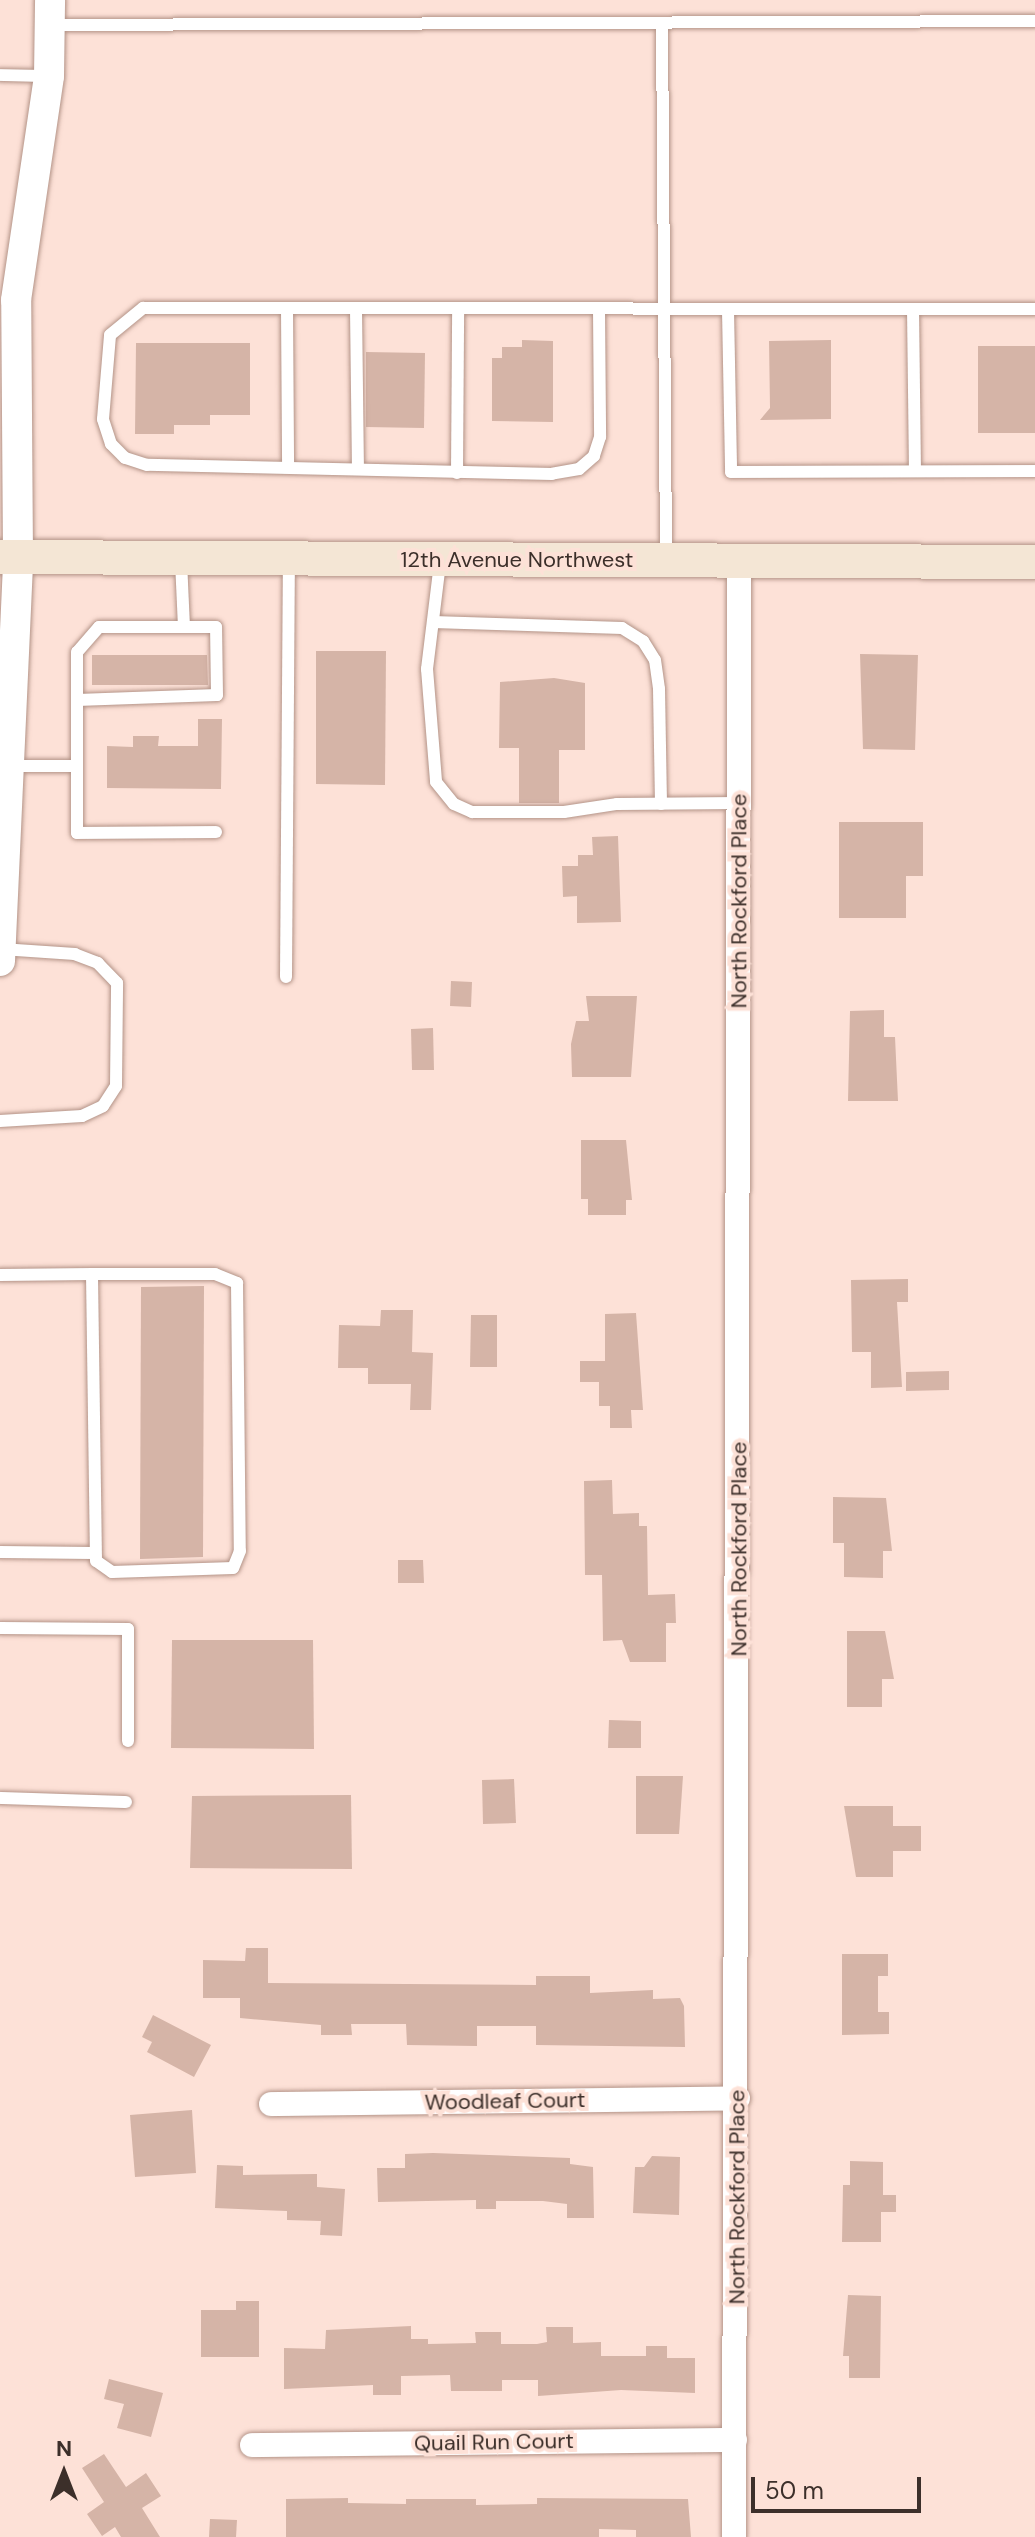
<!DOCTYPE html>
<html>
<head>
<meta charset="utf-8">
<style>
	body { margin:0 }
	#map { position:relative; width:1035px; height:2537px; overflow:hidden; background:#fde1d7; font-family:"DM Sans",sans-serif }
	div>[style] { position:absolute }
	.building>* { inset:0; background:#d5b4a7 }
	.roads { filter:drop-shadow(0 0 2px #b39387) drop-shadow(0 0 2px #b39387) }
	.service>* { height:12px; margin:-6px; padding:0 6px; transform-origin:6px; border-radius:6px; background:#fff }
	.minor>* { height:24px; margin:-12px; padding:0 12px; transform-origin:12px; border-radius:12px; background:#fff }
	.tertiary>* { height:30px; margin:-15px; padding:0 15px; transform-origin:15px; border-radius:15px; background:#fff }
	.secondary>* { height:34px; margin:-17px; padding:0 17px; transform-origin:17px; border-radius:17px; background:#f4e6d5 }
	span { translate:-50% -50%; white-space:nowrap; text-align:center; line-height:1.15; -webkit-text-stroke:8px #fde1d7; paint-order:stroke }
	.street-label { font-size:22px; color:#3c2f2a }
	.north { position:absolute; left:24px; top:2433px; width:80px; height:80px; -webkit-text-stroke:6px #fde1d7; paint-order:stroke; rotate:0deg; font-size:22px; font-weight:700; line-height:32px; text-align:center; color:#3c2f2a }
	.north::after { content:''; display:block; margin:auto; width:28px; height:36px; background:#3c2f2a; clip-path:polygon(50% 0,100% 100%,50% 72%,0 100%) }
	.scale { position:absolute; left:751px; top:2477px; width:170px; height:36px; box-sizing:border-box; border:4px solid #3c2f2a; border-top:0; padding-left:10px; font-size:24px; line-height:28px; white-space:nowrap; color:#3c2f2a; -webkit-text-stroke:6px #fde1d7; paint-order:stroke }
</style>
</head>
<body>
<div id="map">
	<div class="building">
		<i style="clip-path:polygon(522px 340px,553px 341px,553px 422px,492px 421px,492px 358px,502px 358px,502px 347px,522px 347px)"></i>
		<i style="clip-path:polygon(831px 340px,831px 419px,760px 420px,770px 408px,769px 341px)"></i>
		<i style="clip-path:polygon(136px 343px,250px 343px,250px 415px,210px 415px,210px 425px,174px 425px,174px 434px,135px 434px)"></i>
		<i style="clip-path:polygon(978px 346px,1035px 346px,1035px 433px,978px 433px)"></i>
		<i style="clip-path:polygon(366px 352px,425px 353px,424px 428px,366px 427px)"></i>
		<i style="clip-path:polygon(316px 651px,386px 651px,385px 785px,316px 784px)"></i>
		<i style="clip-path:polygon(860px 654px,918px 655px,915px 750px,863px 749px)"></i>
		<i style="clip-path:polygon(92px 655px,207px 655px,208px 685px,92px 685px)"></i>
		<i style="clip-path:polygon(554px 678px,585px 683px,585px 750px,559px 750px,559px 803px,519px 803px,519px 748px,499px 748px,500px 682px)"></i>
		<i style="clip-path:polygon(198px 719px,222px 719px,221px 789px,107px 788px,107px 746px,133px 747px,133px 736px,159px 736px,158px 746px,198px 746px)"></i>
		<i style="clip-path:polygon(839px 822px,923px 822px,923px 876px,906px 876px,906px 918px,839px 918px)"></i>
		<i style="clip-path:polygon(618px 836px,621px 922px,577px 923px,577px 896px,563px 897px,562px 866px,578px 866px,578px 855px,593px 855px,592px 837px)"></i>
		<i style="clip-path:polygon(451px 981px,472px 982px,471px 1007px,450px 1006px)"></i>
		<i style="clip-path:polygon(586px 996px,637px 996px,631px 1077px,572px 1077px,571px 1044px,576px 1021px,589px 1021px)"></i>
		<i style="clip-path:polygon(884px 1010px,884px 1037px,895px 1037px,898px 1101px,848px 1101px,850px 1011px)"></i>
		<i style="clip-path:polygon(433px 1028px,434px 1070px,412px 1070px,411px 1029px)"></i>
		<i style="clip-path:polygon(581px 1140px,626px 1140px,632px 1200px,626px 1200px,626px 1215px,588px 1215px,588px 1199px,581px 1199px)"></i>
		<i style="clip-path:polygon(908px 1279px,908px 1302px,897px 1302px,902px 1387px,871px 1388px,871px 1352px,852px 1352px,851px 1280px)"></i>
		<i style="clip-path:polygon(204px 1286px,203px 1557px,140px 1559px,141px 1287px)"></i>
		<i style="clip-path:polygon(381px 1310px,413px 1310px,412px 1352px,433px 1353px,431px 1410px,410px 1410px,411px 1384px,368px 1384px,368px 1368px,338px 1368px,339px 1325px,380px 1326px)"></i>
		<i style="clip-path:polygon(636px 1313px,643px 1410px,631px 1410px,632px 1428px,610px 1428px,610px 1406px,599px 1406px,599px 1382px,580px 1382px,580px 1361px,605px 1361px,605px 1314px)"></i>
		<i style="clip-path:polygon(471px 1315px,497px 1315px,497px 1367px,470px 1367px)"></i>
		<i style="clip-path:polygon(949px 1371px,949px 1390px,906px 1391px,906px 1372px)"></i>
		<i style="clip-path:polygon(612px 1480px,613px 1514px,639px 1513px,639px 1526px,647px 1526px,648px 1595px,675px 1594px,676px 1623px,666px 1623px,666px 1662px,630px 1662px,622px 1640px,603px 1641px,602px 1575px,585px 1575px,584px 1481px)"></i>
		<i style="clip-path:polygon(833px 1497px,886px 1498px,892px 1551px,883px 1551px,883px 1578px,844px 1577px,844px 1543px,833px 1543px)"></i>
		<i style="clip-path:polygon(398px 1560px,423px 1560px,424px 1583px,398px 1583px)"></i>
		<i style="clip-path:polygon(847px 1631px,885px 1631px,894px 1679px,882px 1679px,882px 1707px,847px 1707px)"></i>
		<i style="clip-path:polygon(172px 1640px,313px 1640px,314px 1749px,171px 1748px)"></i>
		<i style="clip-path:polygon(609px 1720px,641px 1721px,641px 1748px,608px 1748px)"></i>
		<i style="clip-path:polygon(636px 1776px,683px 1776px,679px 1834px,636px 1834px)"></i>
		<i style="clip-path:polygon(514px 1779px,516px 1823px,483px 1824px,482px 1780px)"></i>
		<i style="clip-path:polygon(351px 1795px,352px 1869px,190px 1868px,192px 1796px)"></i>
		<i style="clip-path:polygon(844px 1806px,893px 1806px,893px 1826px,921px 1826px,921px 1851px,893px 1851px,893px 1877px,856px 1877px)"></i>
		<i style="clip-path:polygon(246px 1948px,268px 1948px,268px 1983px,536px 1985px,536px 1976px,590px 1976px,590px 1993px,653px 1990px,653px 1999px,680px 1998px,684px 2006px,685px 2047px,536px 2045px,536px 2026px,477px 2026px,477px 2046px,407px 2045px,406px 2024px,351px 2024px,352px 2035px,321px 2035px,321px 2025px,240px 2018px,240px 1998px,203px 1998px,203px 1960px,245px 1961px)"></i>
		<i style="clip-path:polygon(842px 1954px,888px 1954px,888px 1976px,878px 1976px,878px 2012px,889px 2012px,889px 2034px,842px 2035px)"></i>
		<i style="clip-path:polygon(153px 2015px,211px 2045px,194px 2077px,147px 2052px,152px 2042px,142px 2037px)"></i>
		<i style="clip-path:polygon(192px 2110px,196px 2173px,135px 2177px,130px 2115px)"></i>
		<i style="clip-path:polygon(433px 2153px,570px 2158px,570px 2164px,593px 2167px,594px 2218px,567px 2218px,567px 2204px,543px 2201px,496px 2201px,496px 2209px,476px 2209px,476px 2200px,378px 2202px,377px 2168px,405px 2168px,405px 2154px)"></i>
		<i style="clip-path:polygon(652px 2156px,680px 2157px,679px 2215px,633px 2213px,635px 2167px,644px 2167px)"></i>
		<i style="clip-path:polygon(850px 2161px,883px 2162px,883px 2195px,896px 2195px,896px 2212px,881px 2212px,881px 2242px,842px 2242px,843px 2185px,850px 2185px)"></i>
		<i style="clip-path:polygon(217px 2165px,243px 2166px,243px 2175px,317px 2174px,317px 2187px,345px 2189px,342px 2236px,320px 2235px,321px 2221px,287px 2220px,287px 2211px,215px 2208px)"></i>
		<i style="clip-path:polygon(848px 2295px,881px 2296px,880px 2378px,849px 2378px,849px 2356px,843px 2356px)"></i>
		<i style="clip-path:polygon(236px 2301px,259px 2301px,259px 2357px,201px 2357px,201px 2310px,236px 2310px)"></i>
		<i style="clip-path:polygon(411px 2326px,411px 2339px,428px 2339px,428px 2344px,476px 2343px,475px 2332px,501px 2332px,501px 2344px,537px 2344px,547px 2342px,546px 2327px,573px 2327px,573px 2343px,601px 2342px,601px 2356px,646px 2356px,646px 2346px,667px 2346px,667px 2358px,695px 2358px,695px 2393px,621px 2390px,538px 2396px,538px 2380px,502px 2380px,502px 2391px,451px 2391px,450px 2375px,401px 2376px,401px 2395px,373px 2395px,373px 2385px,284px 2389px,284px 2348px,325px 2349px,326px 2330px)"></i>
		<i style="clip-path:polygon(109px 2379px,163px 2393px,151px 2437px,117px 2428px,124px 2404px,104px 2399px)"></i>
		<i style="clip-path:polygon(104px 2454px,126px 2487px,146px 2473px,161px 2496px,142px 2508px,160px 2537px,121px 2537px,115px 2527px,102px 2536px,87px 2514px,104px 2502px,82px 2468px)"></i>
		<i style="clip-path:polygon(348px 2498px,348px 2503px,406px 2504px,406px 2499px,476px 2499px,476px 2505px,537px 2504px,537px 2498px,688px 2499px,691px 2537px,636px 2537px,636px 2530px,599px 2529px,599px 2537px,286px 2537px,286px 2499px)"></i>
		<i style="clip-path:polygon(210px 2519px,237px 2520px,236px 2537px,209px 2537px)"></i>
	</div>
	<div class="roads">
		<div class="service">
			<i style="left:662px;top:23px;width:535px;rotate:89.57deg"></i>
			<i style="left:50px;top:25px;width:985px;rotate:-0.23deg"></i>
			<i style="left:0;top:75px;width:49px;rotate:1.2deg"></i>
			<i style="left:287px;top:309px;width:156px;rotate:89.6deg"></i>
			<i style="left:356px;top:309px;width:160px;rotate:89.3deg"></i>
			<i style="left:913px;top:309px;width:162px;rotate:89.3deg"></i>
			<i style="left:599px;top:310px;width:127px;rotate:89.5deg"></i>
			<i style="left:600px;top:437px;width:20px;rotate:108deg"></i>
			<i style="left:594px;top:456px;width:20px;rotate:139deg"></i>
			<i style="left:579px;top:469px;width:27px;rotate:170deg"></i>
			<i style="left:552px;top:474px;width:405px;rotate:-178.7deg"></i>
			<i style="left:147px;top:465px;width:23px;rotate:-162deg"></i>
			<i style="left:125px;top:458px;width:20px;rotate:-135deg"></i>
			<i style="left:111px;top:444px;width:26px;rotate:-108deg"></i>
			<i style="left:103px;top:419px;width:84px;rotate:-85.2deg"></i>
			<i style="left:110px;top:335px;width:43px;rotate:-39.3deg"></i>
			<i style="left:143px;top:308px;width:892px;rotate:0.06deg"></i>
			<i style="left:728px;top:310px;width:162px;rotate:88.9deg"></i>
			<i style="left:731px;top:472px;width:304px;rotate:-0.2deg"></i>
			<i style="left:457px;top:473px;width:163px;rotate:-89.6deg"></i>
			<i style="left:181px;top:561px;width:65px;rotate:87.4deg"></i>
			<i style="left:440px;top:563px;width:107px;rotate:97deg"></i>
			<i style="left:427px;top:669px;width:113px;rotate:85.4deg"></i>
			<i style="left:436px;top:782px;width:28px;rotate:51deg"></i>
			<i style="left:454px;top:804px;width:20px;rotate:24deg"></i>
			<i style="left:472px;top:812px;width:92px"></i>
			<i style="left:564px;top:812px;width:54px;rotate:-8.6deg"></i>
			<i style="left:617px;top:804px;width:122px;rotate:-0.5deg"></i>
			<i style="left:433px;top:622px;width:189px;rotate:1.8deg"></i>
			<i style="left:622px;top:628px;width:25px;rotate:32deg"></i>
			<i style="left:643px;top:641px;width:22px;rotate:58deg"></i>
			<i style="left:655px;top:660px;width:29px;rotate:82deg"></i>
			<i style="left:659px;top:689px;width:115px;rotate:89deg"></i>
			<i style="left:77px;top:700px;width:140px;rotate:-2deg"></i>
			<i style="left:217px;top:695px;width:68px;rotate:-90.8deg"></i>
			<i style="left:216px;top:627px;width:117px;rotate:180deg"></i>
			<i style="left:99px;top:627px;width:33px;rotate:131deg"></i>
			<i style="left:77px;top:652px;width:181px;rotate:90deg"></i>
			<i style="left:77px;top:833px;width:139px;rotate:-0.4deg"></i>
			<i style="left:9px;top:766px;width:68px"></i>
			<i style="left:286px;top:977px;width:415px;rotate:-89.6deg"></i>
			<i style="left:0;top:1121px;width:82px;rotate:-3.5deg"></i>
			<i style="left:82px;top:1116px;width:23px;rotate:-25deg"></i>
			<i style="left:103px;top:1106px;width:24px;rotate:-57deg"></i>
			<i style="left:116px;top:1086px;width:103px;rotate:-89.4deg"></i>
			<i style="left:117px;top:983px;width:28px;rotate:-134deg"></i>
			<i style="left:98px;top:963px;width:25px;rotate:-159deg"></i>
			<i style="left:75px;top:954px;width:74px;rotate:-176.1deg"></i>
			<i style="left:0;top:1275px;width:92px;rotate:-0.6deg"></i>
			<i style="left:92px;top:1274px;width:123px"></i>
			<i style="left:215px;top:1274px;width:24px;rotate:22deg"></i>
			<i style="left:237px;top:1283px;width:268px;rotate:89.4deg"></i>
			<i style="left:240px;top:1551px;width:18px;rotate:112deg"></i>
			<i style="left:233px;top:1568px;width:121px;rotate:178.1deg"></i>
			<i style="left:112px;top:1572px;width:19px;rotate:-145deg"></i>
			<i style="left:96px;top:1561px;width:287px;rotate:-90.8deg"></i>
			<i style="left:0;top:1552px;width:93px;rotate:0.6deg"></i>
			<i style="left:0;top:1628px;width:128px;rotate:0.4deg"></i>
			<i style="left:128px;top:1629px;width:112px;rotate:90deg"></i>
			<i style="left:0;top:1798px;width:126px;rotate:1.8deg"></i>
		</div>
		<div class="minor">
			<i style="left:271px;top:2104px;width:467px;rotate:-0.7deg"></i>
			<i style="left:252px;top:2445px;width:483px;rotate:-0.6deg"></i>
			<i style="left:734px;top:2537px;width:1975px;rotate:-89.85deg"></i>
		</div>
		<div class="tertiary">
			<i style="left:0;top:961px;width:404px;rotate:-87.4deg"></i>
			<i style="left:18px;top:557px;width:257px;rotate:-90.4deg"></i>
			<i style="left:16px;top:300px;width:226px;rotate:-81.6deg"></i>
			<i style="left:49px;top:76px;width:76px;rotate:-89.2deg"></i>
		</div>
		<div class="secondary">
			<i style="left:0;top:557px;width:1035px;rotate:0.28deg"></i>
		</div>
	</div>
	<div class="street-label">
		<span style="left:517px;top:560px">12th Avenue Northwest</span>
		<span style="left:739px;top:901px;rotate:-90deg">North Rockford Place</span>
		<span style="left:739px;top:1549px;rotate:-90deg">North Rockford Place</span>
		<span style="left:505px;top:2101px;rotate:-1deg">Woodleaf Court</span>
		<span style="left:737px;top:2197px;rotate:-90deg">North Rockford Place</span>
		<span style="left:494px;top:2442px;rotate:-1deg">Quail Run Court</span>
	</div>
	<div class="north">N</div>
	<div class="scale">50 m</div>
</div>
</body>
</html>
